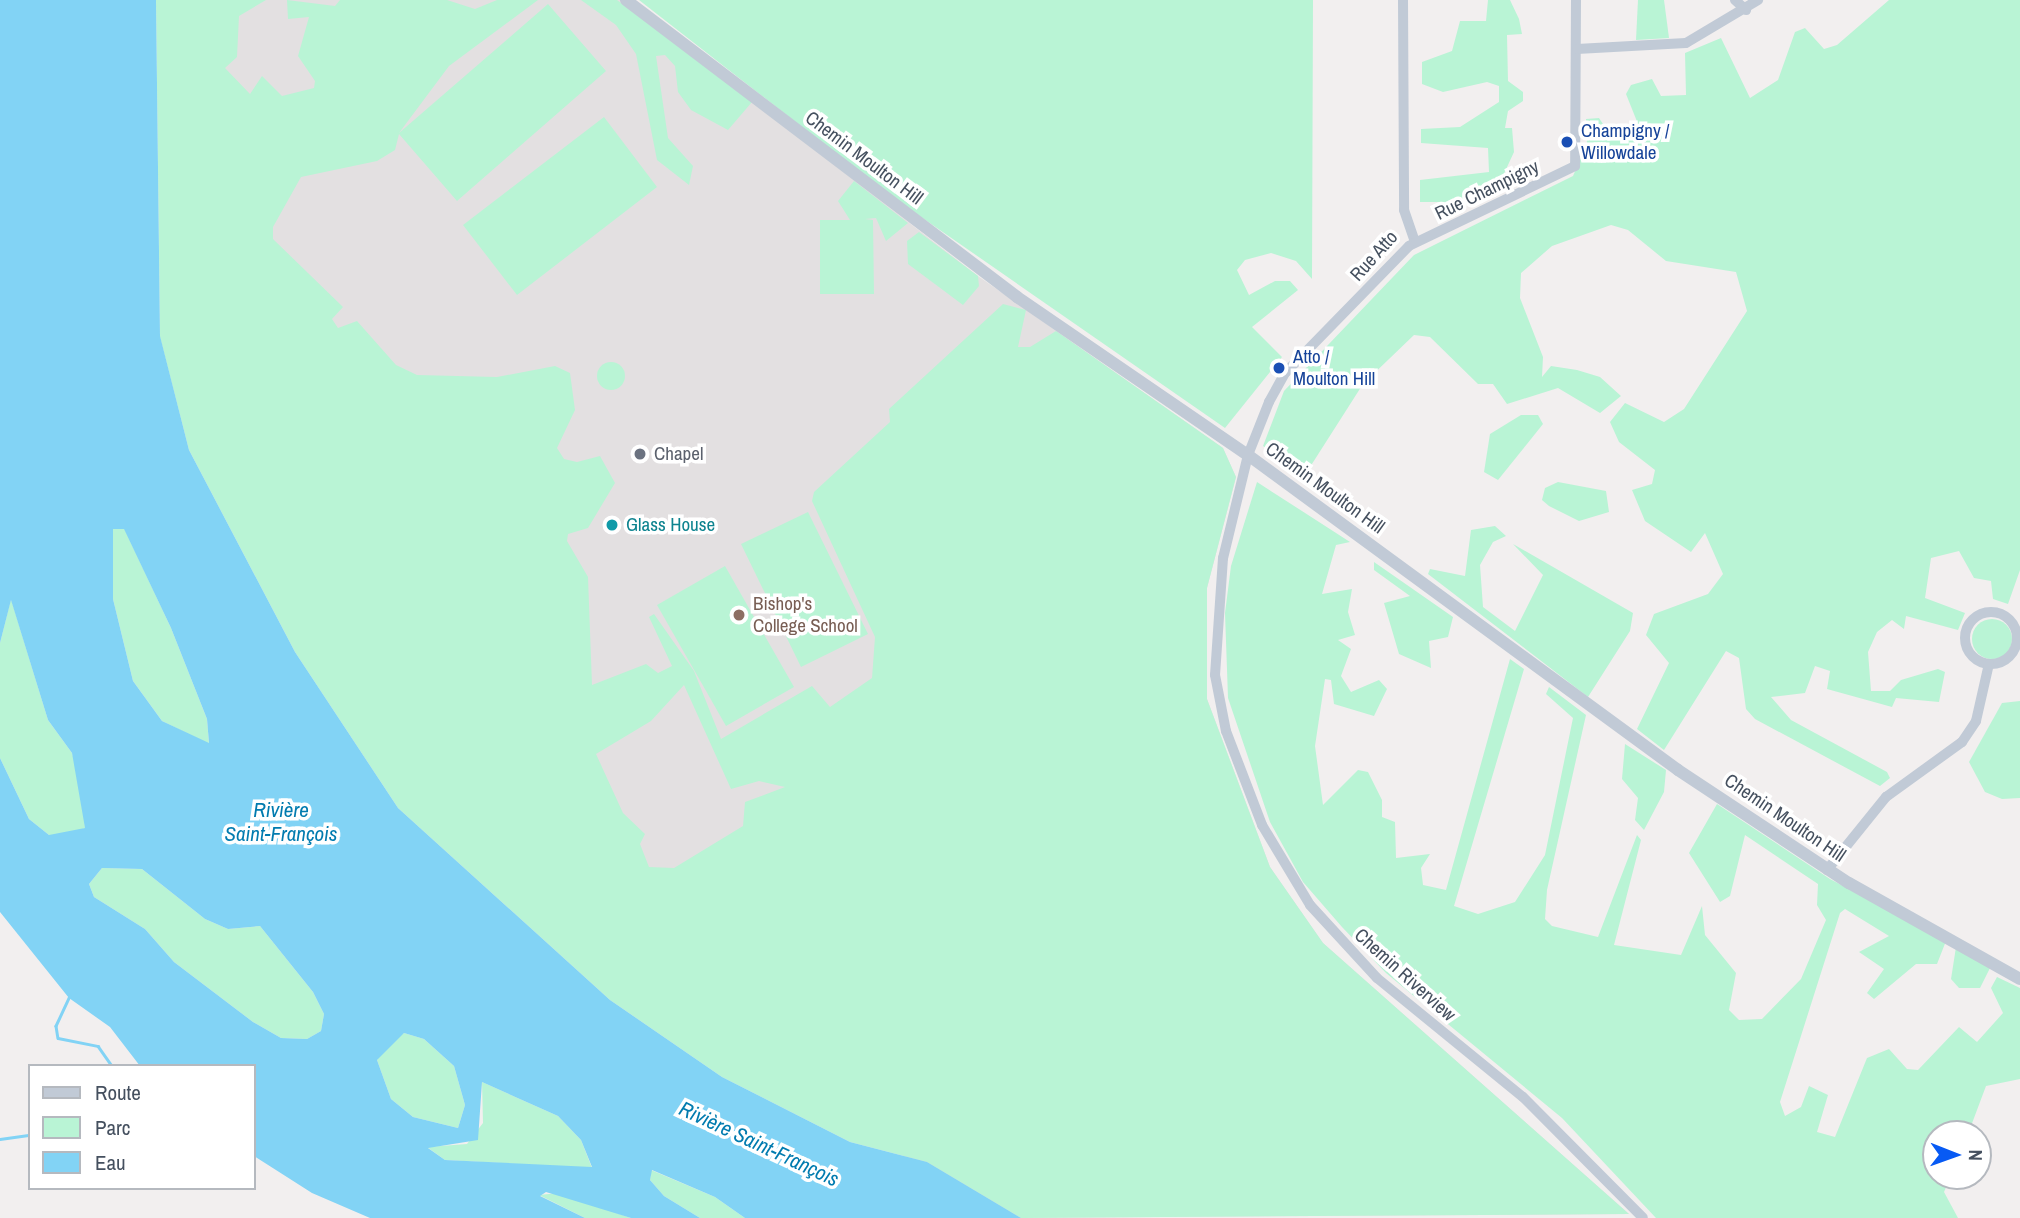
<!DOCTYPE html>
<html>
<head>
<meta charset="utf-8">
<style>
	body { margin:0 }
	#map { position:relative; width:2020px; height:1218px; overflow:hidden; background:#f2efef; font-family:"Archivo Narrow",sans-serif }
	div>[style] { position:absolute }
	.education>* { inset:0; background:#e3e0e1 }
	.green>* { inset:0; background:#b9f4d5 }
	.round { border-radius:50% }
	.water>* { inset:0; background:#82d3f5 }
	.stream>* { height:2.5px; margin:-1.25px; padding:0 1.25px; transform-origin:1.25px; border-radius:1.25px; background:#82d3f5 }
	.minor>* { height:10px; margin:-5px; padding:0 5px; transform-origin:5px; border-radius:5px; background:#c1cad6 }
	.minor>.ring { margin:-5px; padding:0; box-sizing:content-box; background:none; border:10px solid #c1cad6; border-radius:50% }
	.tertiary>* { height:12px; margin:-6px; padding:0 6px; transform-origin:6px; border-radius:6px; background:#c1cad6 }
	.dots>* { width:19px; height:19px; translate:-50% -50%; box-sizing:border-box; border:4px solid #fff; border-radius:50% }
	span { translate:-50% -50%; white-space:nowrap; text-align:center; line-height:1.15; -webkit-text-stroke:7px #fff; paint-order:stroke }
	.transit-label { font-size:19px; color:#164399 }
	.left { translate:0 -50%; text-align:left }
	.street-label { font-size:19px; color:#45505f }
	.worship-label { font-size:19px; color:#5b616d }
	.culture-label { font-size:19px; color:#0d838f }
	.education-label { font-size:19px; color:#785e54 }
	.water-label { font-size:21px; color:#017baf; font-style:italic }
	.legend { position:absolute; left:28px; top:1064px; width:228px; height:126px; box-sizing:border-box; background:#fff; border:2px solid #b5b9bf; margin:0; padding:9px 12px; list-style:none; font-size:21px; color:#45505f }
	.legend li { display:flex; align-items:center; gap:14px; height:35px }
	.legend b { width:35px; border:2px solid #b5b9bf }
	.north { position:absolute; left:1922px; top:1120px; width:70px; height:70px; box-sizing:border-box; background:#fff; border:2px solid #b5b9bf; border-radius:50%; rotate:91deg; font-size:19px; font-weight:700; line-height:28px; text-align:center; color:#45505f }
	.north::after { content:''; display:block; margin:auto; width:24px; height:32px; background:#075af4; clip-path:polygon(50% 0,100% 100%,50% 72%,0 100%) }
</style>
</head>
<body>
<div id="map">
	<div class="education">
		<i style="clip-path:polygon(156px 0,621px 0,978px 276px,1223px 448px,1236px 477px,1207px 588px,1207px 699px,1270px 867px,1323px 943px,1629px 1214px,1021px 1218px,610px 1000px)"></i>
	</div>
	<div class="green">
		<i style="clip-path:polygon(evenodd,156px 0,266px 0,239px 16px,237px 57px,225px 68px,250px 94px,262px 76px,282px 96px,314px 88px,315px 81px,298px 56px,309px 17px,288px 19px,287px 0,335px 6px,340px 0,447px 0,475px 9px,497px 0,538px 0,449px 66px,399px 133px,548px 4px,606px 71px,457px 201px,399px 134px,395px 150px,377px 161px,301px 177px,273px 227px,273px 239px,343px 307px,332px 319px,338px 328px,357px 321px,396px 365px,417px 375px,497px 377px,555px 366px,570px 373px,575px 410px,557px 448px,564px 459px,577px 462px,600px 456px,615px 483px,588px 528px,568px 534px,567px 541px,588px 577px,592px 685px,646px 664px,658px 673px,672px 666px,649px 617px,654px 614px,694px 671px,721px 739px,812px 686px,830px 707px,872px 678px,875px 637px,812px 501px,814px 492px,890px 422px,889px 409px,1003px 304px,1026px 310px,1018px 347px,1030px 347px,1056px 331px,1223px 448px,1236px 477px,1207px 588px,1207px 699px,1270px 867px,1323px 943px,1629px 1214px,1021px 1218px,927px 1162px,850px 1142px,722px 1077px,610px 1000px,398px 808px,295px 652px,189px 450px,160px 337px,156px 0,684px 685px,731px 789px,759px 781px,785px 787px,745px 802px,743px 826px,674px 868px,649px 867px,640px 844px,645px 834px,623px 813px,596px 754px,651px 721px,684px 685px)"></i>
		<i style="clip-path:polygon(581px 0,617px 0,752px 102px,728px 130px,691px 110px,678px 92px,675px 66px,665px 55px,656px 56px,668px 138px,693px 166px,689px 185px,657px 160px,636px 54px,616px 25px)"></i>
		<i style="clip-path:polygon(639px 0,1313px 0,1312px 279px,1296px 261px,1271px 253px,1245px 260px,1237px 270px,1249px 295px,1275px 281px,1290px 281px,1298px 290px,1252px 327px,1282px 357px,1225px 428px,888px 194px)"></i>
		<i style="clip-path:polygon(1488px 0,1510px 0,1519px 19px,1522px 34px,1507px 35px,1508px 81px,1523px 92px,1523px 101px,1508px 111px,1505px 128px,1512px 128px,1514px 152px,1496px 191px,1452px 212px,1445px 202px,1420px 202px,1420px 180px,1489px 172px,1488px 148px,1421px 143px,1421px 129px,1460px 127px,1499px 102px,1499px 86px,1487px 82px,1443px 92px,1422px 84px,1422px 62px,1452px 51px,1460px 21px,1486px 21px)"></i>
		<i style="clip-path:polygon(1638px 0,1664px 0,1669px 38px,1636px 40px)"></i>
		<i style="clip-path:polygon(1889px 0,2020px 0,2020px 570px,2008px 604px,1993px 599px,1991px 581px,1974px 578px,1959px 551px,1931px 558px,1925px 598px,1965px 613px,1958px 630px,1906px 616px,1904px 629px,1892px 620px,1877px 632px,1868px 652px,1871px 691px,1890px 691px,1901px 680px,1938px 669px,1945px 672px,1939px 702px,1896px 698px,1892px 707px,1827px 689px,1830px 671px,1815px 666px,1805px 693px,1771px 697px,1791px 720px,1887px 772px,1890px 778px,1880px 786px,1755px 719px,1746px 709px,1739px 658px,1726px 651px,1664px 750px,1637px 729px,1669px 663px,1646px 635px,1654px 614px,1708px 594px,1723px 574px,1705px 533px,1691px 552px,1645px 521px,1632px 490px,1652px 484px,1655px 470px,1619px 442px,1610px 422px,1625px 403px,1664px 422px,1684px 409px,1747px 311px,1736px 272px,1666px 261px,1628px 230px,1611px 225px,1552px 246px,1521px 273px,1520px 298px,1543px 357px,1542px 377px,1551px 366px,1577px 370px,1600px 377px,1621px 396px,1600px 413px,1558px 388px,1507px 404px,1493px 384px,1478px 384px,1430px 337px,1414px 335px,1363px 384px,1310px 467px,1310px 480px,1348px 509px,1263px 446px,1284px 391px,1414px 255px,1573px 176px,1587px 144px,1586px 119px,1599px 118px,1613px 139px,1638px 124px,1626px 94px,1631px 85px,1652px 79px,1661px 96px,1686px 95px,1685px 53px,1721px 38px,1750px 98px,1778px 80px,1795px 32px,1805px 28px,1824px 49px,1837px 45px)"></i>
		<i style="clip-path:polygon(604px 117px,657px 187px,517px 295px,463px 225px)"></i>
		<i style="clip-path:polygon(854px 181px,908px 223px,886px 241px,876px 218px,865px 219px,873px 220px,874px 294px,820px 294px,820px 220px,850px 220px,838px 201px)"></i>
		<i style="clip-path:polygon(919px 232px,978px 276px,979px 286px,963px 305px,908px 264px,907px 241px)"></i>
		<i class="round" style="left:597px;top:362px;width:28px;height:28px"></i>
		<i style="clip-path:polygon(1521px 415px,1538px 415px,1543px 424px,1498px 480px,1484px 472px,1490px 434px)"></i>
		<i style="clip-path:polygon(1257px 482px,1350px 542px,1336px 545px,1322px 594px,1352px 589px,1348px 612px,1355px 635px,1338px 640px,1351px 649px,1341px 676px,1351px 692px,1379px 680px,1387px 689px,1374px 716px,1334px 704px,1331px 680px,1325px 679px,1315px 746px,1323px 805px,1358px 770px,1368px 772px,1382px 800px,1382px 817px,1395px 822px,1396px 858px,1430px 854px,1421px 868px,1423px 885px,1446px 890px,1510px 659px,1524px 669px,1454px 906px,1478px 914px,1515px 902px,1545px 855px,1573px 718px,1546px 694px,1549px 687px,1586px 715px,1547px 890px,1545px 919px,1552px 926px,1598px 937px,1637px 835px,1641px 840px,1614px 945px,1681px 955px,1702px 906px,1705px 935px,1736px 973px,1729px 1010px,1739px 1020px,1762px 1019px,1801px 979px,1826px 920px,1817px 905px,1818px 884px,1745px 835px,1730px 896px,1720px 902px,1689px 853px,1717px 804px,1830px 879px,1946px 941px,1937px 964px,1916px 964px,1874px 999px,1867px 993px,1884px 969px,1859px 952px,1889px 936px,1845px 909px,1840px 913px,1780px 1102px,1785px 1116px,1801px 1107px,1809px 1086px,1828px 1095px,1817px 1132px,1835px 1137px,1867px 1058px,1889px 1049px,1907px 1069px,1918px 1070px,1959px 1027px,1977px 1042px,2003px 1013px,1991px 988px,1997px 977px,2020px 988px,2020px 1079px,1986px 1086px,1968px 1134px,1936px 1134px,1936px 1176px,1951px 1176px,1944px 1192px,1958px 1218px,1656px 1218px,1562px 1118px,1386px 973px,1342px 927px,1303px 882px,1270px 822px,1228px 698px,1225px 613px,1231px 566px)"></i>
		<i style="clip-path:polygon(1558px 482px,1606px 491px,1609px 512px,1579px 521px,1549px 506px,1542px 500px,1545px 488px)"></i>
		<i style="clip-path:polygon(808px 512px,868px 634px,801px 667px,741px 544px)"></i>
		<i style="clip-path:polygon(1495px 526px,1506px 536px,1493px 542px,1480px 565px,1483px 607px,1515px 631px,1543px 575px,1513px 544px,1633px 613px,1630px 631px,1588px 697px,1428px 574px,1430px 569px,1465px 576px,1471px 530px)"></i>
		<i style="clip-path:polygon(124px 528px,171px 628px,207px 719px,209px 744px,162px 721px,133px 681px,113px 599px,109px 542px,113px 529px)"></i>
		<i style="clip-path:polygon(1374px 562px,1453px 617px,1448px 637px,1429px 641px,1431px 668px,1399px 654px,1384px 603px,1410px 596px,1374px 570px)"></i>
		<i style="clip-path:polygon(725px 566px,794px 687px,726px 726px,657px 605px)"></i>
		<i style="clip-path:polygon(11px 599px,48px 720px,72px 753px,83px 790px,85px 828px,69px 835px,49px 835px,29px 819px,0 758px,0 643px)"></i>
		<i class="round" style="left:1972px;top:619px;width:40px;height:40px"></i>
		<i style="clip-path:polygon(2020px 701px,2020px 798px,2002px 799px,1985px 792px,1969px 762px,2002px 703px)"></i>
		<i style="clip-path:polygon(1625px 744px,1666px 770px,1664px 792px,1644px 830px,1635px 820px,1638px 798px,1622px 779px)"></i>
		<i style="clip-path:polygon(102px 868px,142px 869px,205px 919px,228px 929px,260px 926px,313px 992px,324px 1014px,321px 1031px,307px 1039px,281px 1038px,253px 1022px,174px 962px,145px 929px,94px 897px,89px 884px)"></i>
		<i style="clip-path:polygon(1956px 947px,1990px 968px,1980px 988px,1959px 988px,1951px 979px)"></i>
		<i style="clip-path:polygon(404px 1033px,424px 1039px,454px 1066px,465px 1105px,458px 1128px,413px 1117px,391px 1099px,377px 1060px,383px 1047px)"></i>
		<i style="clip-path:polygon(482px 1082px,558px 1116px,581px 1140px,592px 1168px,445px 1160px,427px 1147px,467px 1144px,483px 1123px)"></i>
		<i style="clip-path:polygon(651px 1170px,715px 1197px,745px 1218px,700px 1218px,664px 1196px,650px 1180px)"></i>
		<i style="clip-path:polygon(559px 1193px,596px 1206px,631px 1218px,585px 1218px,539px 1195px)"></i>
	</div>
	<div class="water">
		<i style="clip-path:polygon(evenodd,0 0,156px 0,160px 336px,189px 450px,295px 652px,398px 808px,610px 1000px,722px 1077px,850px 1142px,927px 1162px,1021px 1218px,745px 1218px,715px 1197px,652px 1170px,650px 1180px,664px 1196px,700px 1218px,631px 1218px,546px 1192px,540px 1196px,585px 1218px,370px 1218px,312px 1193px,254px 1156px,254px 1066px,140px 1066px,110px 1027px,69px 998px,0 912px,0 758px,29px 819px,49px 835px,85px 828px,72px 753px,48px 720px,11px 600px,0 643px,0 0,113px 529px,124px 529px,171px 628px,207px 719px,209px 743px,162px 721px,133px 681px,113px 599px,113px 529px,0 0,102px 868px,142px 869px,205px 919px,228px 929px,260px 926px,313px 992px,324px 1014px,321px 1031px,307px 1039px,281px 1038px,253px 1022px,174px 962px,145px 929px,94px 897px,89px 884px,102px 868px,0 0,404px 1033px,424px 1039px,454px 1066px,465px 1105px,458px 1128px,413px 1117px,391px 1099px,377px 1060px,404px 1033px,0 0,482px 1082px,558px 1116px,581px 1140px,592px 1167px,445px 1160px,428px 1148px,478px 1140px,482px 1082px)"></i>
	</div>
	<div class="stream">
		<i style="left:70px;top:996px;width:33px;rotate:115deg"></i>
		<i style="left:56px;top:1026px;width:12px;rotate:81deg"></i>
		<i style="left:58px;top:1038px;width:41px;rotate:11.3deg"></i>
		<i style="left:98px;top:1046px;width:24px;rotate:55deg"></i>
		<i style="left:0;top:1139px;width:30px;rotate:-8deg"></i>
	</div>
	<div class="minor">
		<i style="left:1403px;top:0;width:210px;rotate:89.7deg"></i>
		<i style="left:1404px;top:210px;width:34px;rotate:71deg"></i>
		<i style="left:1576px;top:0;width:166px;rotate:90.3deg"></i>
		<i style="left:1575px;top:166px;width:184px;rotate:154.3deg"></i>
		<i style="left:1409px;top:246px;width:177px;rotate:134.3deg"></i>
		<i style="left:1285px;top:373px;width:33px;rotate:119deg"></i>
		<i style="left:1269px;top:402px;width:57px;rotate:111.6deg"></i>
		<i style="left:1248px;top:455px;width:106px;rotate:103.6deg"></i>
		<i style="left:1223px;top:558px;width:117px;rotate:93.9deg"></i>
		<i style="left:1215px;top:675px;width:57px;rotate:78.9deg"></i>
		<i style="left:1226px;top:731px;width:101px;rotate:69deg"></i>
		<i style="left:1262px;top:825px;width:93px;rotate:59deg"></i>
		<i style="left:1310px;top:905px;width:99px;rotate:47.5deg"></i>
		<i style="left:1377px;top:978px;width:188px;rotate:39.2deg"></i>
		<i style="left:1523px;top:1097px;width:170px;rotate:45.2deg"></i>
		<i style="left:1735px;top:0;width:15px;rotate:42deg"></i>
		<i style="left:1577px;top:49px;width:109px;rotate:-3.2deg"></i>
		<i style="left:1686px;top:43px;width:84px;rotate:-30.8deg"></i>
		<i class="ring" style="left:1965px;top:612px;width:42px;height:42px"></i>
		<i style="left:1827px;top:870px;width:94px;rotate:-51.1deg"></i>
		<i style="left:1886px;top:797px;width:94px;rotate:-35.9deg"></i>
		<i style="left:1962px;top:742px;width:25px;rotate:-56deg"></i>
		<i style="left:1976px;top:721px;width:58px;rotate:-77.2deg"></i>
	</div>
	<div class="tertiary">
		<i style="left:626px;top:0;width:491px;rotate:37.2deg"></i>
		<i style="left:1017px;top:297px;width:280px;rotate:34.4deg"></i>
		<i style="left:1248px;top:455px;width:533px;rotate:36.22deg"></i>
		<i style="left:1678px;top:770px;width:205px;rotate:33.5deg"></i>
		<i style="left:1849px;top:883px;width:196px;rotate:29.3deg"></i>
	</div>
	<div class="dots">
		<i style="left:1567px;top:142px;background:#1a4fb4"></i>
		<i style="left:1279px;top:368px;background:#1a4fb4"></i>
		<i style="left:640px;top:454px;background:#6b7280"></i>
		<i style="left:612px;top:525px;background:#0f9aa8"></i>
		<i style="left:739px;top:615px;background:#8d6e63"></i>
	</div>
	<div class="transit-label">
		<span class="left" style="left:1581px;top:142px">Champigny /<br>Willowdale</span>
		<span class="left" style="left:1293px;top:368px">Atto /<br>Moulton Hill</span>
	</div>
	<div class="street-label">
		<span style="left:864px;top:158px;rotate:37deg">Chemin Moulton Hill</span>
		<span style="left:1487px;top:190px;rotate:-26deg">Rue Champigny</span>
		<span style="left:1374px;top:256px;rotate:-48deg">Rue Atto</span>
		<span style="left:1325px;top:488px;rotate:36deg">Chemin Moulton Hill</span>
		<span style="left:1785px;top:818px;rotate:34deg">Chemin Moulton Hill</span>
		<span style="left:1405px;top:975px;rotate:42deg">Chemin Riverview</span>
	</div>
	<div class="worship-label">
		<span class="left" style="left:654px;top:454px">Chapel</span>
	</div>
	<div class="culture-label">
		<span class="left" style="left:626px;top:525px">Glass House</span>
	</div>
	<div class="education-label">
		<span class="left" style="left:753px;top:615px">Bishop's<br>College School</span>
	</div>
	<div class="water-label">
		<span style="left:281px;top:822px">Rivière<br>Saint-François</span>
		<span style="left:759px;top:1144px;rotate:25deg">Rivière Saint-François</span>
	</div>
	<ul class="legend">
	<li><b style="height:9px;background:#c1cad6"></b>Route</li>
	<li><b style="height:19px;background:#b9f4d5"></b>Parc</li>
	<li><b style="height:19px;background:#82d3f5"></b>Eau</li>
	</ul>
	<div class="north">N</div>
</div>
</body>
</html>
